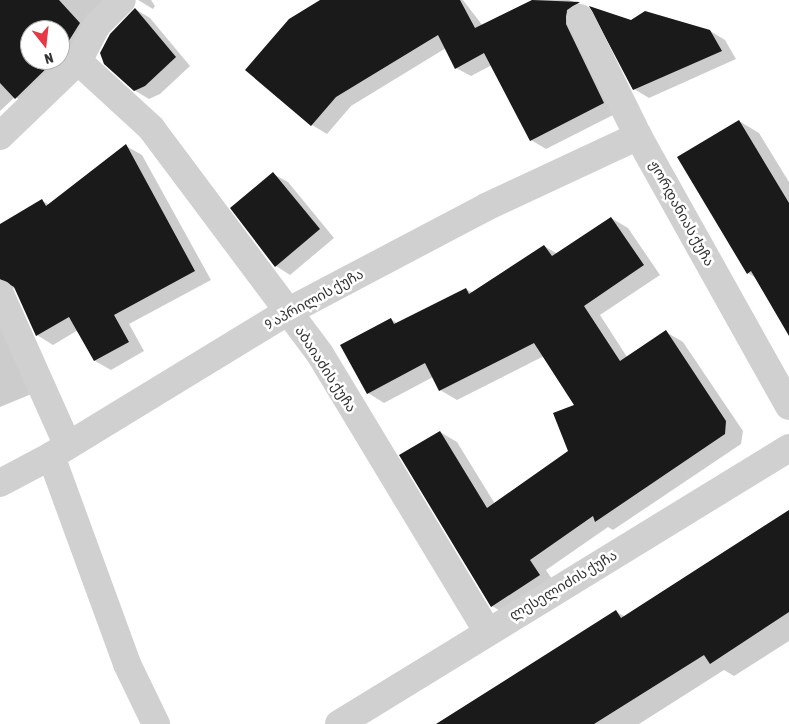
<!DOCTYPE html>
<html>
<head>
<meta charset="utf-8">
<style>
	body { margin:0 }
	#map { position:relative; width:789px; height:724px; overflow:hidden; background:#fff; font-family:"Asap Condensed","Noto Sans Georgian",sans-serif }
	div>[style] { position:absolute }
	.shadow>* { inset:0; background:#0003 }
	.building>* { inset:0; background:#1a1a1a }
	.minor>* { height:28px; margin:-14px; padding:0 14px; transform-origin:14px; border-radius:14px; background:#d0d0d0 }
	span { translate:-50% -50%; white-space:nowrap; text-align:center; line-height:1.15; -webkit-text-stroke:5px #fff; paint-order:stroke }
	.street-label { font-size:14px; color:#333 }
	.north { position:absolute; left:20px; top:20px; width:50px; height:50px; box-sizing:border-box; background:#fff; border:1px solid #adadad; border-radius:50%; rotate:164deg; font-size:14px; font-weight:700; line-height:20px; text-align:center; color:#333 }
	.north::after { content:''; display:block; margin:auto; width:18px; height:22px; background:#e63946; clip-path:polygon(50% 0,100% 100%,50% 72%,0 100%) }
</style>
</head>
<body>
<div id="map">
	<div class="shadow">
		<i style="clip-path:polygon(evenodd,7px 0,123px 0,31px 106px,15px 97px,0 111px,0 7px,7px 0,30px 30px,60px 30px,60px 60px,30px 60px,30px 30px)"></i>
		<i style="clip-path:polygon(138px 0,151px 0,155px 6px,153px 9px)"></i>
		<i style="clip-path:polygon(323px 0,463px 0,483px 26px,534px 0,569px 0,580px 4px,594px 12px,619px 112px,546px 149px,531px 140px,492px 65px,471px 76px,456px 68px,446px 48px,351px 106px,327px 134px,312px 125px,247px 69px)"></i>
		<i style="clip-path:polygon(135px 9px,150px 18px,190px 66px,160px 94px,149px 99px,134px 90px)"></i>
		<i style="clip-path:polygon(710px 31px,725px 40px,736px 59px,649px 98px,634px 89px)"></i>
		<i style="clip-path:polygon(739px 121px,759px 133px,789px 182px,789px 333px,756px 278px,748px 273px)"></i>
		<i style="clip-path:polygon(126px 146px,142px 155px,211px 280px,129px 324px,144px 351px,111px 370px,95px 361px,78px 330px,53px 345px,37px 335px,16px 288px,10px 289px,34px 393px,0 407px,0 226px,42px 201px,50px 205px)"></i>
		<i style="clip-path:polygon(273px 174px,288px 182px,334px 238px,290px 275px,276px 266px)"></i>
		<i style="clip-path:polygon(611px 218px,628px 228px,660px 275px,600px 315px,627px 357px,666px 332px,683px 342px,743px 431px,741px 444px,613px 530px,608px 527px,546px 570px,556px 585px,509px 616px,492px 606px,440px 432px,457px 442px,495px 504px,569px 451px,576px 406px,544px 356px,457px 400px,440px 390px,433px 377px,384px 403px,368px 393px,391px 319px,398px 324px,466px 289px,473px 293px,544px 246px,558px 254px)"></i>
		<i style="clip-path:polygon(789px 514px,789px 641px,734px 676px,724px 670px,639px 724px,438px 724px,616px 612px,626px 617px)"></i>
	</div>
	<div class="building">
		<i style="clip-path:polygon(0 0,59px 0,80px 23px,60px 55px,60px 30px,30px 30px,30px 60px,55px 60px,15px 99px,0 83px)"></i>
		<i style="clip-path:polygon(320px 0,460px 0,475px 28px,532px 0,580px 2px,567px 10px,566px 24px,604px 103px,530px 141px,484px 53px,455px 69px,438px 35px,336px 97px,311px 126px,245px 70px,289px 19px)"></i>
		<i style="clip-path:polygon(589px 6px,631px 20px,645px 11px,710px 30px,722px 51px,633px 90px)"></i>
		<i style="clip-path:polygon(135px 8px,176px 57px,145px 86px,134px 91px,104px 64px,100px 53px,110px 34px)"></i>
		<i style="clip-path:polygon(739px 120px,789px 203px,789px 336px,751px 271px,747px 274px,677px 157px)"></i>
		<i style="clip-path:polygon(126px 144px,195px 271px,114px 315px,129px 342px,94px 361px,69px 317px,36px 336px,14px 287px,0 279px,0 224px,42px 199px,46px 206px)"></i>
		<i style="clip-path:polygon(273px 172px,320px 229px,275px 267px,230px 208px)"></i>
		<i style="clip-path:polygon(611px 217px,644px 265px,584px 306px,620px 361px,666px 330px,726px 421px,725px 434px,595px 522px,593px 516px,530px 560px,540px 575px,491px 607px,399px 455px,440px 431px,487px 508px,568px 451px,553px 413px,574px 405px,534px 343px,439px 391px,425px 363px,367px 394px,340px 345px,391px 318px,394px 324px,466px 288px,469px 294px,544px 245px,552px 256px)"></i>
		<i style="clip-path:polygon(789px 510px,789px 612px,710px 664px,704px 655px,594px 724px,436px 724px,616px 610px,621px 618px)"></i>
	</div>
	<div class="minor">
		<i style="left:580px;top:18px;width:131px;rotate:63.8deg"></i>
		<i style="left:638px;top:136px;width:309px;rotate:60.8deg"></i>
		<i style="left:78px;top:61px;width:99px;rotate:42.5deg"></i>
		<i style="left:151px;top:128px;width:282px;rotate:53.2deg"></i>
		<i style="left:320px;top:354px;width:323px;rotate:58.9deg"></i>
		<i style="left:0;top:136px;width:108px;rotate:-43.9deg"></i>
		<i style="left:78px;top:61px;width:41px;rotate:-62.2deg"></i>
		<i style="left:97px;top:25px;width:35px;rotate:-45deg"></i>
		<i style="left:0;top:294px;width:164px;rotate:65.9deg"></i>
		<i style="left:51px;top:456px;width:221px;rotate:69.9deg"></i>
		<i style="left:127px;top:664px;width:67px;rotate:64.2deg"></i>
		<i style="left:0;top:483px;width:58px;rotate:-27.9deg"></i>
		<i style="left:51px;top:456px;width:276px;rotate:-31.4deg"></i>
		<i style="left:287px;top:312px;width:225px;rotate:-27.8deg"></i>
		<i style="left:486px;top:207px;width:168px;rotate:-25deg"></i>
		<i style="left:339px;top:724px;width:528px;rotate:-31.52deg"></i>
	</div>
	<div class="street-label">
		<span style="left:682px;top:213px;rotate:61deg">ჟორდანიას ქუჩა</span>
		<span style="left:314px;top:299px;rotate:-29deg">9 აპრილის ქუჩა</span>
		<span style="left:326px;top:369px;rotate:57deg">აბაიაძის ქუჩა</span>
		<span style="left:563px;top:585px;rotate:-31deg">ლესელიძის ქუჩა</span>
	</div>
	<div class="north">N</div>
</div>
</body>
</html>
